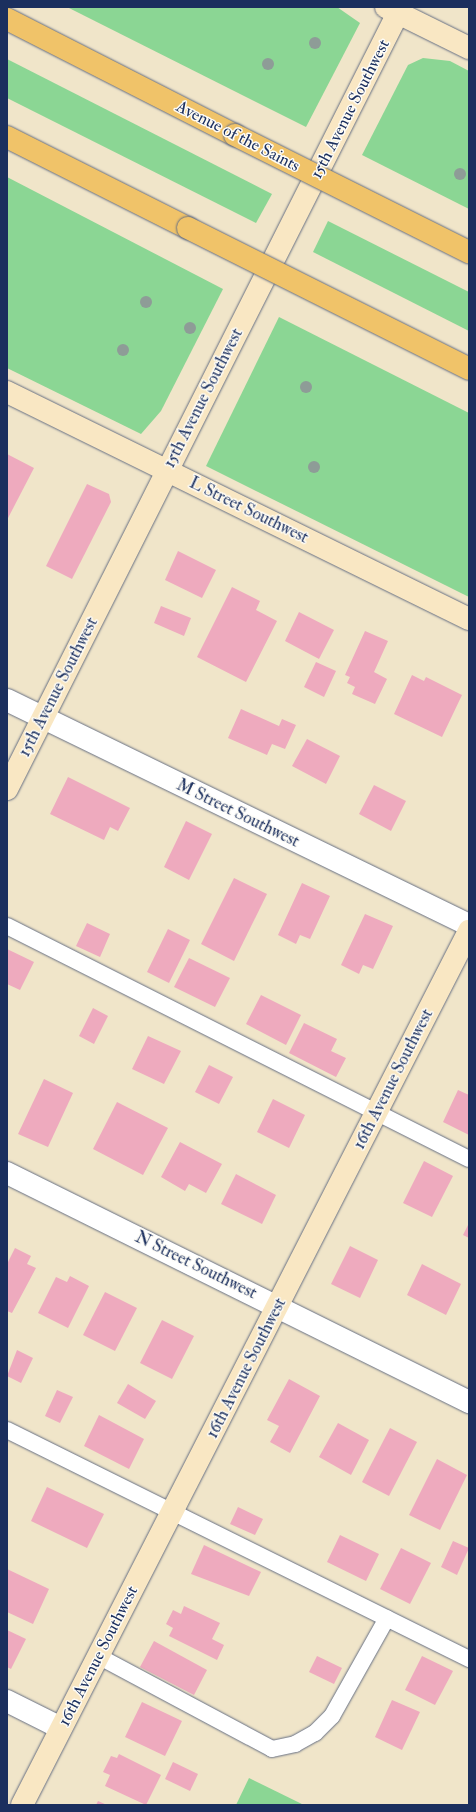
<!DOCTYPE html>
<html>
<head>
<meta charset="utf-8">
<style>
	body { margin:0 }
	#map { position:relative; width:476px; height:1812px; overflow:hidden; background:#f0e5c9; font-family:"IM FELL Double Pica",serif }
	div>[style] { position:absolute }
	.green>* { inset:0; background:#8bd694 }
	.building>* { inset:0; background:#eeaabe }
	.roads { filter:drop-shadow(0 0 1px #666f83) drop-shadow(0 0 1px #666f83) }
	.lane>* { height:16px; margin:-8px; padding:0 8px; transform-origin:8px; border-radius:8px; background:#fff }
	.street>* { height:22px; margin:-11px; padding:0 11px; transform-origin:11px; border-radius:11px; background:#fff }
	.secondary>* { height:22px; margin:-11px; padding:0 11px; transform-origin:11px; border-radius:11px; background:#f9e7c3 }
	.highway>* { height:22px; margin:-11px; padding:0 11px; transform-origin:11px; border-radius:11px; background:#f0c369 }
	.bridges { filter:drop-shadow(0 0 1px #666f83) drop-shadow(0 0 1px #666f83) }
	.highway-bridge>* { height:22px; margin:-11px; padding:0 11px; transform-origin:11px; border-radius:11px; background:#f0c369 }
	.trees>* { width:12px; height:12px; margin:-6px; border-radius:50%; background:#8e9c97 }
	span { translate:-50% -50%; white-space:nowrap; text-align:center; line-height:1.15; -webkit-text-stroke:3px #fdfcf7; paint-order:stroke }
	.street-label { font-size:17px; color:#1b2f5e }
	.frame { position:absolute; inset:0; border:8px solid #1b2f5e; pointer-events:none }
</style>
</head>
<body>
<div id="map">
	<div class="green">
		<i style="clip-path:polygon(67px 7px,337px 7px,360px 23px,306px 127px)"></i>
		<i style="clip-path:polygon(423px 58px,450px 61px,469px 71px,469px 209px,362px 155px,408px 65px)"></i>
		<i style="clip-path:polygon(7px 59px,272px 194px,256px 223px,7px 98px)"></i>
		<i style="clip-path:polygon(7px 177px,223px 289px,161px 411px,141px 434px,7px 368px)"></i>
		<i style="clip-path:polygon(328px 221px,469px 292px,469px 331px,313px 252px)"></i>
		<i style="clip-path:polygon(279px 317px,469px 413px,469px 597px,206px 466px)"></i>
		<i style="clip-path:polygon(249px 1778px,304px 1805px,236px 1805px)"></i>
	</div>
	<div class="building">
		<i style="clip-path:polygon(7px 454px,34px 468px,7px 520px)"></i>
		<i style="clip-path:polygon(87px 484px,109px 494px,111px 502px,72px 579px,46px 566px)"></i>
		<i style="clip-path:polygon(178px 551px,216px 570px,202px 598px,165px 580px)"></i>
		<i style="clip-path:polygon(232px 587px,260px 601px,256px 610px,277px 621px,246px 682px,197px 657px)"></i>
		<i style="clip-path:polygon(161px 606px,191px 618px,184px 636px,154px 623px)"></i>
		<i style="clip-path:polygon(299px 612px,334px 630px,319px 659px,285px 641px)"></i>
		<i style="clip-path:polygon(365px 631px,388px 641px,374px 672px,387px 679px,375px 704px,352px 694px,355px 687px,347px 683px,350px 677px,345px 675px)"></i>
		<i style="clip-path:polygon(316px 662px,336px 671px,324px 697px,304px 687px)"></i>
		<i style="clip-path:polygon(412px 675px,424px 681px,426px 677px,462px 695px,442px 737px,394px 714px)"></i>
		<i style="clip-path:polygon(241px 709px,279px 726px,282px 719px,296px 725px,285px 749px,272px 744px,267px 755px,228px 738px)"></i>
		<i style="clip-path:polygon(307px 739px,340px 756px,326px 784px,292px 766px)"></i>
		<i style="clip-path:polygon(68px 777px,130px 808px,118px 831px,110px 827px,104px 840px,50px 814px)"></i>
		<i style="clip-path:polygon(374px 785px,406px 801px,391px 831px,359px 814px)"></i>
		<i style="clip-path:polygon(186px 821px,212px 834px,189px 880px,164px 867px)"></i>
		<i style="clip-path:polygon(234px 878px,267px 894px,234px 961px,201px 944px)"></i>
		<i style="clip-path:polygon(302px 883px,330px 896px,310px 939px,300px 935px,296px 944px,278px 935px)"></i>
		<i style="clip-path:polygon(365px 914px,393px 926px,373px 969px,363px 965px,359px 974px,341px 965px)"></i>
		<i style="clip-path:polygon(87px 923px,110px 934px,100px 957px,76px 946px)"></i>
		<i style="clip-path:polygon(168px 929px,190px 940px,169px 983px,147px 972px)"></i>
		<i style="clip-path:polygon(7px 949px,34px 962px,20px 990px,7px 984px)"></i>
		<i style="clip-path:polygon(189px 958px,230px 978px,215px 1007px,174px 987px)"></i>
		<i style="clip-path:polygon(261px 995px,301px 1015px,286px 1045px,246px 1024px)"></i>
		<i style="clip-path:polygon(93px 1008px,108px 1016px,94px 1044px,79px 1036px)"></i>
		<i style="clip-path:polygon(304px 1023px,337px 1039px,331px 1051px,346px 1058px,336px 1077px,289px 1053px)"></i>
		<i style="clip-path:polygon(148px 1036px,181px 1051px,164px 1084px,132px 1069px)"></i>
		<i style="clip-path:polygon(209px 1065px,233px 1077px,219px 1104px,195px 1092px)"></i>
		<i style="clip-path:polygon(44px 1079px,73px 1093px,48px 1147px,18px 1134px)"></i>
		<i style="clip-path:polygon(458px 1090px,469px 1095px,469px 1135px,443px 1122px)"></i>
		<i style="clip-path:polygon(273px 1099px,305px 1115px,289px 1148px,257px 1132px)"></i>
		<i style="clip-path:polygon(117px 1102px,168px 1128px,143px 1175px,93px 1149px)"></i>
		<i style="clip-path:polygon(180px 1142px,222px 1164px,206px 1193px,189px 1184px,185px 1191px,161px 1177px)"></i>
		<i style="clip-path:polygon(424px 1161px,453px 1176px,432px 1217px,403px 1203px)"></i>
		<i style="clip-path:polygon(236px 1174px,276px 1195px,262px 1224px,221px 1204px)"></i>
		<i style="clip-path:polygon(469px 1223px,469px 1238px,463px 1235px)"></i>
		<i style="clip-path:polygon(350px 1246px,378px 1260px,360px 1298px,331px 1284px)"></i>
		<i style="clip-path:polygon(15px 1248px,31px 1256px,27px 1264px,36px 1268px,12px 1313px,7px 1311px,7px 1264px)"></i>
		<i style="clip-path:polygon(422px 1264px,461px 1284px,446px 1315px,407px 1295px)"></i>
		<i style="clip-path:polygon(70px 1276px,89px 1286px,68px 1328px,38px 1313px,56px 1277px,67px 1282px)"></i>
		<i style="clip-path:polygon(105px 1292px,137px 1308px,115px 1351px,83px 1335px)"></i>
		<i style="clip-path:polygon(162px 1320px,194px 1336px,172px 1379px,140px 1363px)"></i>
		<i style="clip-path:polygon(17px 1350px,33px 1358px,21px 1383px,7px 1376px)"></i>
		<i style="clip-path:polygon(289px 1379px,320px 1396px,290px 1453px,270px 1442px,279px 1426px,267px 1420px)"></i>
		<i style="clip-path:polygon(128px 1384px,156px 1401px,145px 1419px,117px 1403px)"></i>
		<i style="clip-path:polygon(57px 1390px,73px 1397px,60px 1423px,45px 1416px)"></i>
		<i style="clip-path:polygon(99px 1415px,144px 1439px,129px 1469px,84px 1446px)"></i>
		<i style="clip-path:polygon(338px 1423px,369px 1440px,351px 1475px,319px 1457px)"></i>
		<i style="clip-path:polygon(390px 1428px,417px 1442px,389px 1496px,362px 1482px)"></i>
		<i style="clip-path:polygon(437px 1459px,467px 1475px,440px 1530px,409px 1515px)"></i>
		<i style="clip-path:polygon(47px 1487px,104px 1514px,87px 1548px,31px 1521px)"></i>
		<i style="clip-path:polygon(238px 1507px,263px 1519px,255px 1535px,230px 1524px)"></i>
		<i style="clip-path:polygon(340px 1535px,379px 1554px,366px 1581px,327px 1562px)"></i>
		<i style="clip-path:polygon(453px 1541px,469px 1548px,457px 1575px,441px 1567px)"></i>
		<i style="clip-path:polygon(204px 1545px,261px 1572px,249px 1596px,191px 1574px)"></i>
		<i style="clip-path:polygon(401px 1548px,431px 1563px,410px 1604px,380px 1589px)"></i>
		<i style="clip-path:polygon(7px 1569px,49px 1589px,33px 1624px,7px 1612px)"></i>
		<i style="clip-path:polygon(184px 1606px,220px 1623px,212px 1639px,224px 1645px,217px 1660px,169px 1636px,173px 1628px,166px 1624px,173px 1610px,181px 1614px)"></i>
		<i style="clip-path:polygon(7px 1630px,26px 1639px,11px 1669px,7px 1667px)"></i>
		<i style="clip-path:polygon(154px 1641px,207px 1670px,194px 1695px,140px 1667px)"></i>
		<i style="clip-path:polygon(317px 1656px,342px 1668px,334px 1684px,309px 1672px)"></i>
		<i style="clip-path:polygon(422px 1656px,453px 1671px,435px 1705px,405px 1690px)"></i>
		<i style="clip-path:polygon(392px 1700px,420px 1712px,402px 1750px,375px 1737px)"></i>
		<i style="clip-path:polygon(142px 1702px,182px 1721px,165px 1756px,125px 1737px)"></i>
		<i style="clip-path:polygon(119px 1754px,161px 1775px,146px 1805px,105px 1786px,110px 1775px,103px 1772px,111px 1756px,117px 1758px)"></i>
		<i style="clip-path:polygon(173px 1762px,198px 1774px,190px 1791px,165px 1779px)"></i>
		<i style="clip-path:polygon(98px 1801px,107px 1805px,96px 1805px)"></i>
	</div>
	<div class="roads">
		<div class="lane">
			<i style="left:7px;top:926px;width:517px;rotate:26.76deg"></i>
			<i style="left:7px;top:1430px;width:516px;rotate:26.37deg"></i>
			<i style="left:98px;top:1656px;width:197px;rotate:28.1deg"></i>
			<i style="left:272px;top:1749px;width:24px;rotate:-12deg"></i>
			<i style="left:295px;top:1744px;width:23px;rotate:-29deg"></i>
			<i style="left:315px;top:1733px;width:24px;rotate:-45deg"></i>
			<i style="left:332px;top:1716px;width:112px;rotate:-60.7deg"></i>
		</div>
		<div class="street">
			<i style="left:7px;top:700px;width:514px;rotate:25.97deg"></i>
			<i style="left:7px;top:1173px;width:516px;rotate:26.37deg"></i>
			<i style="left:7px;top:1701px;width:60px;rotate:26.6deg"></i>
		</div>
		<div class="secondary">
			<i style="left:386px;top:7px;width:93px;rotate:26.3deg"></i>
			<i style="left:7px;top:392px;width:515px;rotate:26.17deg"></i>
			<i style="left:7px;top:789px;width:876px;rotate:-63.26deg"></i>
			<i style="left:22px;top:1805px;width:982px;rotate:-62.91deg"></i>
		</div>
		<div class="highway">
			<i style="left:7px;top:19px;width:256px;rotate:27deg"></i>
			<i style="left:7px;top:137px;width:203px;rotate:26.7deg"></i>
		</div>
	</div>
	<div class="bridges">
		<div class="highway-bridge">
			<i style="left:235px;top:135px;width:262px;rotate:26.6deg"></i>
			<i style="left:188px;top:228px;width:314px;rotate:26.6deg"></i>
		</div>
	</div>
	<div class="trees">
		<i style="left:315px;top:43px"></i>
		<i style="left:268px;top:64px"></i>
		<i style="left:460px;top:174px"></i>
		<i style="left:146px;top:302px"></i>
		<i style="left:190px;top:328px"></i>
		<i style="left:123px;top:350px"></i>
		<i style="left:306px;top:387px"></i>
		<i style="left:314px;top:467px"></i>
	</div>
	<div class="street-label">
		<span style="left:350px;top:109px;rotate:-63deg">15th Avenue Southwest</span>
		<span style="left:238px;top:136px;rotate:27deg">Avenue of the Saints</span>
		<span style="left:203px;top:398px;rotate:-63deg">15th Avenue Southwest</span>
		<span style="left:249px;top:510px;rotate:26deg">L Street Southwest</span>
		<span style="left:58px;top:687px;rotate:-63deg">15th Avenue Southwest</span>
		<span style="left:238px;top:813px;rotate:26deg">M Street Southwest</span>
		<span style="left:393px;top:1079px;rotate:-63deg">16th Avenue Southwest</span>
		<span style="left:196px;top:1265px;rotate:26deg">N Street Southwest</span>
		<span style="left:246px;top:1368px;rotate:-63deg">16th Avenue Southwest</span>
		<span style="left:98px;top:1656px;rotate:-63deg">16th Avenue Southwest</span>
	</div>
	<div class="frame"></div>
</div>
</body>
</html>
